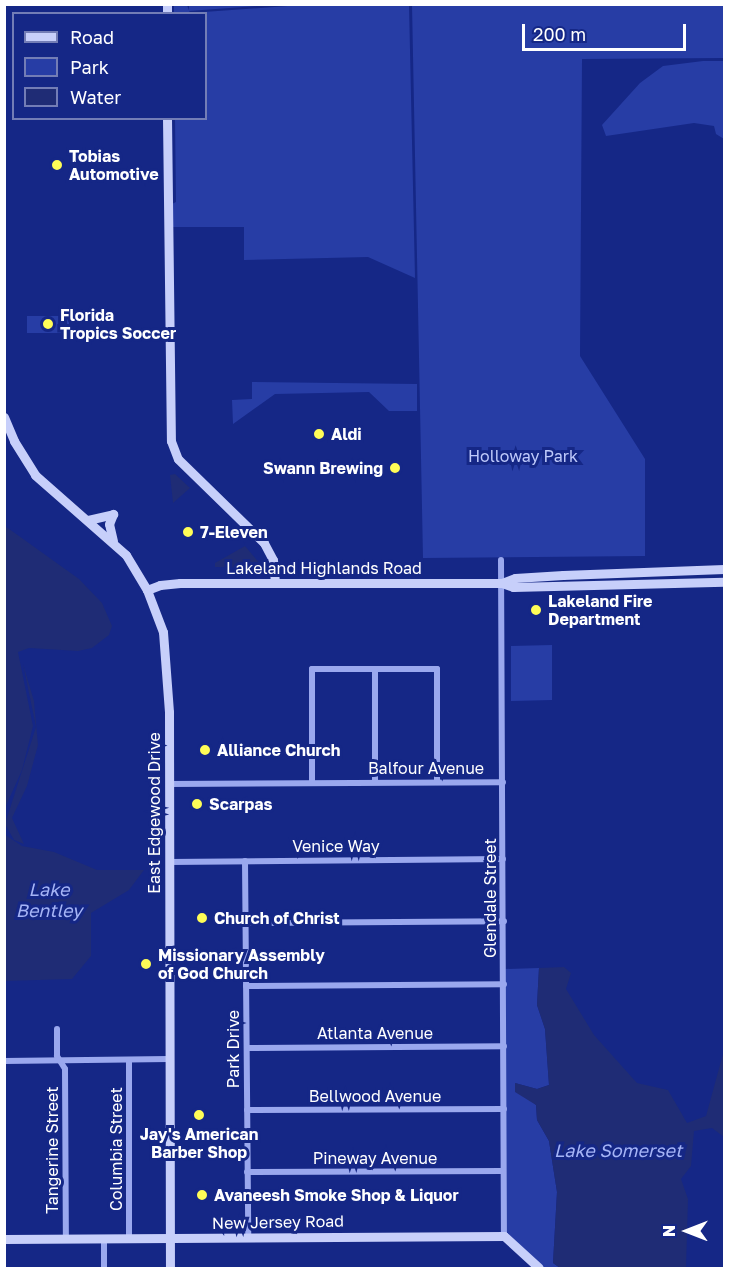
<!DOCTYPE html>
<html>
<head>
<meta charset="utf-8">
<style>
	body { margin:0 }
	#map { position:relative; width:729px; height:1273px; overflow:hidden; background:#152786; font-family:"Golos Text",sans-serif }
	div>[style] { position:absolute }
	.green>* { inset:0; background:#273da5 }
	.water>* { inset:0; background:#1f2c75 }
	.street>* { height:6px; margin:-3px; padding:0 3px; transform-origin:3px; border-radius:3px; background:#9aa8ee }
	.secondary>* { height:9px; margin:-4.5px; padding:0 4.5px; transform-origin:4.5px; border-radius:4.5px; background:#c7cffa }
	.dots>* { width:16px; height:16px; translate:-50% -50%; box-sizing:border-box; border:3px solid #152786; border-radius:50% }
	span { translate:-50% -50%; white-space:nowrap; text-align:center; line-height:1.15; -webkit-text-stroke:6px #152786; paint-order:stroke }
	.poi-label { font-size:16px; color:#fff; font-weight:700 }
	.left { translate:0 -50%; text-align:left }
	.right { translate:-100% -50%; text-align:right }
	.park-label { font-size:16px; color:#bfcafb }
	.street-label { font-size:16px; color:#fff }
	.water-label { font-size:18px; color:#a5b4f6; font-style:italic }
	.frame { position:absolute; inset:0; border:6px solid #fff; pointer-events:none }
	.legend { position:absolute; left:12px; top:12px; width:195px; height:108px; box-sizing:border-box; background:#152786; border:2px solid #737db6; margin:0; padding:8px 10px; list-style:none; font-size:18px; color:#fff }
	.legend li { display:flex; align-items:center; gap:12px; height:30px }
	.legend b { width:30px; border:2px solid #737db6 }
	.north { position:absolute; left:657px; top:1201px; width:60px; height:60px; -webkit-text-stroke:4px #152786; paint-order:stroke; rotate:270deg; font-size:16px; font-weight:700; line-height:24px; text-align:center; color:#fff }
	.north::after { content:''; display:block; margin:auto; width:21px; height:27px; background:#fff; clip-path:polygon(50% 0,100% 100%,50% 72%,0 100%) }
	.scale { position:absolute; left:522px; top:24px; width:164px; height:27px; box-sizing:border-box; border:3px solid #fff; border-top:0; padding-left:8px; font-size:18px; line-height:21px; white-space:nowrap; color:#fff; -webkit-text-stroke:4px #152786; paint-order:stroke }
</style>
</head>
<body>
<div id="map">
	<div class="green">
		<i style="clip-path:polygon(174px 5px,187px 5px,190px 13px,301px 5px,409px 5px,415px 278px,368px 257px,244px 260px,244px 227px,170px 227px,170px 205px,176px 202px,175px 119px,206px 118px,206px 14px,174px 13px)"></i>
		<i style="clip-path:polygon(189px 5px,189px 4px,270px 5px,189px 11px)"></i>
		<i style="clip-path:polygon(412px 5px,724px 5px,724px 58px,582px 59px,580px 356px,645px 459px,645px 556px,423px 558px)"></i>
		<i style="clip-path:polygon(703px 61px,724px 61px,724px 139px,716px 134px,714px 126px,694px 123px,606px 136px,602px 125px,640px 83px,663px 66px)"></i>
		<i style="clip-path:polygon(27px 316px,69px 316px,69px 333px,27px 333px)"></i>
		<i style="clip-path:polygon(252px 382px,417px 384px,417px 411px,389px 411px,369px 392px,275px 394px,233px 424px,232px 400px,252px 399px)"></i>
		<i style="clip-path:polygon(552px 645px,552px 700px,511px 701px,511px 646px)"></i>
		<i style="clip-path:polygon(539px 968px,537px 1005px,545px 1029px,549px 1085px,537px 1089px,515px 1083px,536px 1105px,537px 1120px,549px 1141px,557px 1192px,553px 1263px,560px 1268px,539px 1268px,504px 1236px,504px 969px)"></i>
	</div>
	<div class="water">
		<i style="clip-path:polygon(175px 474px,190px 488px,173px 503px,170px 475px)"></i>
		<i style="clip-path:polygon(5px 526px,79px 579px,102px 603px,112px 626px,109px 635px,92px 648px,78px 651px,29px 648px,18px 652px,33px 726px,22px 770px,5px 808px)"></i>
		<i style="clip-path:polygon(245px 546px,261px 565px,259px 568px,215px 567px,215px 563px)"></i>
		<i style="clip-path:polygon(23px 664px,34px 701px,38px 745px,27px 786px,12px 818px,24px 844px,14px 840px,5px 824px,36px 727px)"></i>
		<i style="clip-path:polygon(4px 834px,22px 846px,54px 852px,97px 870px,144px 870px,129px 890px,91px 913px,91px 956px,72px 979px,5px 981px)"></i>
		<i style="clip-path:polygon(564px 967px,571px 973px,566px 989px,594px 1035px,637px 1083px,668px 1090px,687px 1123px,706px 1116px,724px 1050px,724px 1137px,712px 1128px,694px 1131px,691px 1166px,681px 1179px,688px 1199px,686px 1268px,560px 1268px,553px 1263px,557px 1192px,549px 1141px,537px 1120px,536px 1105px,515px 1092px,515px 1083px,537px 1089px,549px 1085px,545px 1029px,537px 1005px,539px 968px)"></i>
	</div>
	<div class="street">
		<i style="left:501px;top:560px;width:676px;rotate:89.75deg"></i>
		<i style="left:312px;top:782px;width:113px;rotate:-90deg"></i>
		<i style="left:312px;top:669px;width:125px"></i>
		<i style="left:437px;top:669px;width:112px;rotate:90deg"></i>
		<i style="left:375px;top:782px;width:113px;rotate:-90deg"></i>
		<i style="left:169px;top:784px;width:334px;rotate:-0.3deg"></i>
		<i style="left:245px;top:861px;width:376px;rotate:89.5deg"></i>
		<i style="left:169px;top:862px;width:334px;rotate:-0.5deg"></i>
		<i style="left:246px;top:923px;width:258px;rotate:-0.4deg"></i>
		<i style="left:246px;top:986px;width:258px;rotate:-0.4deg"></i>
		<i style="left:57px;top:1029px;width:27px;rotate:90deg"></i>
		<i style="left:57px;top:1056px;width:15px;rotate:58deg"></i>
		<i style="left:65px;top:1069px;width:170px;rotate:89.7deg"></i>
		<i style="left:247px;top:1048px;width:257px;rotate:-0.4deg"></i>
		<i style="left:129px;top:1060px;width:177px;rotate:90deg"></i>
		<i style="left:4px;top:1061px;width:165px;rotate:-0.7deg"></i>
		<i style="left:247px;top:1110px;width:257px;rotate:-0.2deg"></i>
		<i style="left:247px;top:1172px;width:256px;rotate:-0.2deg"></i>
		<i style="left:104px;top:1238px;width:30px;rotate:90deg"></i>
	</div>
	<div class="secondary">
		<i style="left:167px;top:4px;width:10px;rotate:90deg"></i>
		<i style="left:167px;top:118px;width:323px;rotate:89.3deg"></i>
		<i style="left:171px;top:441px;width:19px;rotate:69deg"></i>
		<i style="left:178px;top:459px;width:120px;rotate:44.3deg"></i>
		<i style="left:264px;top:543px;width:19px;rotate:62deg"></i>
		<i style="left:273px;top:560px;width:23px;rotate:85deg"></i>
		<i style="left:4px;top:417px;width:26px;rotate:67deg"></i>
		<i style="left:14px;top:441px;width:40px;rotate:58deg"></i>
		<i style="left:35px;top:475px;width:121px;rotate:41.3deg"></i>
		<i style="left:126px;top:555px;width:41px;rotate:59deg"></i>
		<i style="left:147px;top:590px;width:45px;rotate:69.1deg"></i>
		<i style="left:163px;top:632px;width:80px;rotate:85.7deg"></i>
		<i style="left:169px;top:712px;width:556px;rotate:89.9deg"></i>
		<i style="left:88px;top:520px;width:26px;rotate:-13deg"></i>
		<i style="left:113px;top:541px;width:17px;rotate:-103deg"></i>
		<i style="left:109px;top:524px;width:11px;rotate:-68deg"></i>
		<i style="left:502px;top:583px;width:14px;rotate:-21deg"></i>
		<i style="left:515px;top:578px;width:48px;rotate:-3.6deg"></i>
		<i style="left:563px;top:575px;width:161px;rotate:-2.1deg"></i>
		<i style="left:147px;top:590px;width:14px;rotate:-21deg"></i>
		<i style="left:160px;top:585px;width:20px;rotate:-6deg"></i>
		<i style="left:180px;top:583px;width:322px"></i>
		<i style="left:502px;top:583px;width:12px;rotate:20deg"></i>
		<i style="left:513px;top:587px;width:211px;rotate:-1.4deg"></i>
		<i style="left:4px;top:1239px;width:500px;rotate:-0.34deg"></i>
		<i style="left:504px;top:1236px;width:47px;rotate:42.4deg"></i>
	</div>
	<div class="dots">
		<i style="left:57px;top:165px;background:#fffd57"></i>
		<i style="left:48px;top:324px;background:#fffd57"></i>
		<i style="left:319px;top:434px;background:#fffd57"></i>
		<i style="left:395px;top:468px;background:#fffd57"></i>
		<i style="left:188px;top:532px;background:#fffd57"></i>
		<i style="left:536px;top:610px;background:#fffd57"></i>
		<i style="left:205px;top:750px;background:#fffd57"></i>
		<i style="left:197px;top:804px;background:#fffd57"></i>
		<i style="left:202px;top:918px;background:#fffd57"></i>
		<i style="left:146px;top:964px;background:#fffd57"></i>
		<i style="left:199px;top:1115px;background:#fffd57"></i>
		<i style="left:202px;top:1195px;background:#fffd57"></i>
	</div>
	<div class="poi-label">
		<span class="left" style="left:69px;top:165px">Tobias<br>Automotive</span>
		<span class="left" style="left:60px;top:324px">Florida<br>Tropics Soccer</span>
		<span class="left" style="left:331px;top:434px">Aldi</span>
		<span class="right" style="left:383px;top:468px">Swann Brewing</span>
		<span class="left" style="left:200px;top:532px">7-Eleven</span>
		<span class="left" style="left:548px;top:610px">Lakeland Fire<br>Department</span>
		<span class="left" style="left:217px;top:750px">Alliance Church</span>
		<span class="left" style="left:209px;top:804px">Scarpas</span>
		<span class="left" style="left:214px;top:918px">Church of Christ</span>
		<span class="left" style="left:158px;top:964px">Missionary Assembly<br>of God Church</span>
		<span style="left:199px;top:1143px">Jay's American<br>Barber Shop</span>
		<span class="left" style="left:214px;top:1195px">Avaneesh Smoke Shop &amp; Liquor</span>
	</div>
	<div class="park-label">
		<span style="left:523px;top:456px">Holloway Park</span>
	</div>
	<div class="street-label">
		<span style="left:324px;top:568px">Lakeland Highlands Road</span>
		<span style="left:426px;top:768px">Balfour Avenue</span>
		<span style="left:154px;top:813px;rotate:-90deg">East Edgewood Drive</span>
		<span style="left:336px;top:846px">Venice Way</span>
		<span style="left:490px;top:898px;rotate:-90deg">Glendale Street</span>
		<span style="left:375px;top:1033px">Atlanta Avenue</span>
		<span style="left:233px;top:1049px;rotate:-90deg">Park Drive</span>
		<span style="left:375px;top:1096px">Bellwood Avenue</span>
		<span style="left:116px;top:1149px;rotate:-90deg">Columbia Street</span>
		<span style="left:52px;top:1150px;rotate:-90deg">Tangerine Street</span>
		<span style="left:375px;top:1158px">Pineway Avenue</span>
		<span style="left:278px;top:1222px;rotate:-1deg">New Jersey Road</span>
	</div>
	<div class="water-label">
		<span style="left:49px;top:900px">Lake<br>Bentley</span>
		<span style="left:618px;top:1150px">Lake Somerset</span>
	</div>
	<div class="frame"></div>
	<ul class="legend">
	<li><b style="height:8px;background:#c7cffa"></b>Road</li>
	<li><b style="height:16px;background:#273da5"></b>Park</li>
	<li><b style="height:16px;background:#1f2c75"></b>Water</li>
	</ul>
	<div class="north">N</div>
	<div class="scale">200 m</div>
</div>
</body>
</html>
